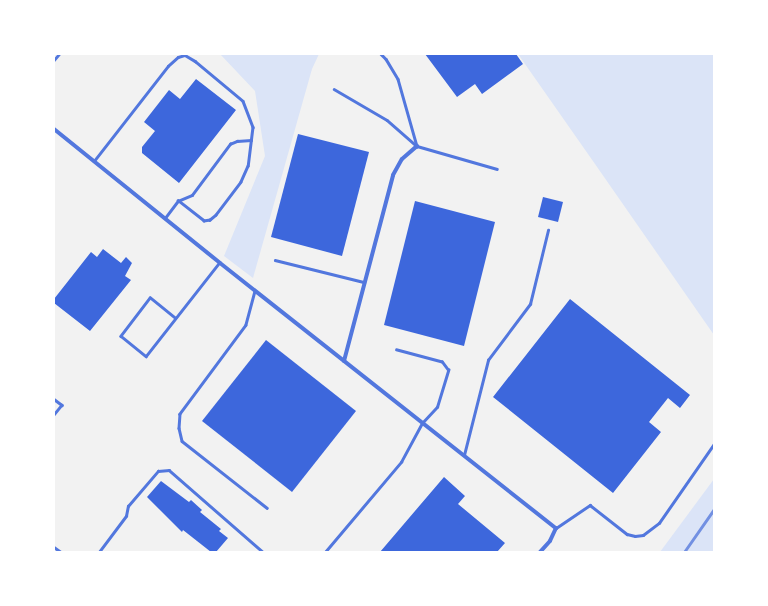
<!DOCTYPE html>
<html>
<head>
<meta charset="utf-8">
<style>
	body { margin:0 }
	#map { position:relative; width:768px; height:606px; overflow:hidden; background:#f2f2f2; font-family:Mulish,sans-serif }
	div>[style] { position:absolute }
	.green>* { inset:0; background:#dbe4f7 }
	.building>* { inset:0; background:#3d67dc }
	.service>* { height:2.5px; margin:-1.25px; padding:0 1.25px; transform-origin:1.25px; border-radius:1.25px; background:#5277de }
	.minor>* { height:4px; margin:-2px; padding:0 2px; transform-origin:2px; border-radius:2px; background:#5277de }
	.rail>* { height:3px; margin:-1.5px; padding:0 1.5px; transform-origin:1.5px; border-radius:1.5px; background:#7290e2 }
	span { translate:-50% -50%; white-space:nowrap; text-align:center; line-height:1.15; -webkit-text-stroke:3px #fff; paint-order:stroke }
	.frame { position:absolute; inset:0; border:55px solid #fff; pointer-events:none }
</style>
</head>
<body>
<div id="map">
	<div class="green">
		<i style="clip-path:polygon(220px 54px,319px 54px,312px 69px,253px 278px,224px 256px,265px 156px,255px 91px)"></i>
		<i style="clip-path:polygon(518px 54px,714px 54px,714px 335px,595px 164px)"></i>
		<i style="clip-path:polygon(714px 479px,714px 552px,660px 552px)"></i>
	</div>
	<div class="building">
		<i style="clip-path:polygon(425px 54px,516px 54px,523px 64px,482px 94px,475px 84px,457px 97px)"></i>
		<i style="clip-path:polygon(196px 79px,236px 110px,179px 183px,142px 153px,142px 147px,155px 131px,144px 122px,169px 90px,180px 99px)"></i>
		<i style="clip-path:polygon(298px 134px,369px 152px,342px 256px,271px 237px)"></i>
		<i style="clip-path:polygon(543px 197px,563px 202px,558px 222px,538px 217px)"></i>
		<i style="clip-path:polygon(415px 201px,495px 222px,464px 346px,384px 325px)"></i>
		<i style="clip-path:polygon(103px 249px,121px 263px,126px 257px,132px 263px,125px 276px,131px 280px,90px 331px,54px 303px,54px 299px,91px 252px,97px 257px)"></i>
		<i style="clip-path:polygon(570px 299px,690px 395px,680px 408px,668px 398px,649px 422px,661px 432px,613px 493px,493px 397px)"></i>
		<i style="clip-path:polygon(266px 340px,356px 411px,292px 492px,202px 421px)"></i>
		<i style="clip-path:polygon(444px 477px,465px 496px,458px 504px,505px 543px,497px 552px,380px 552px)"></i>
		<i style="clip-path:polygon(161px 481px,189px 502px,191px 500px,202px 510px,200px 512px,221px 529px,219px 531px,228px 538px,216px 552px,211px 552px,183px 530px,182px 532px,147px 497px)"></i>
	</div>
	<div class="service">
		<i style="left:381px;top:54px;width:7px;rotate:45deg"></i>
		<i style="left:386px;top:59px;width:23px;rotate:59deg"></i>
		<i style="left:398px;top:79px;width:70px;rotate:74.2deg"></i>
		<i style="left:54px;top:60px;width:8px;rotate:-50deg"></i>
		<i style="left:334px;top:89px;width:61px;rotate:30.3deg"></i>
		<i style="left:387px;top:120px;width:40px;rotate:41deg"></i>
		<i style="left:417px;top:146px;width:83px;rotate:16deg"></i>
		<i style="left:94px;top:161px;width:120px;rotate:-52.1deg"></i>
		<i style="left:168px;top:66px;width:13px;rotate:-42deg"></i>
		<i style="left:178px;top:57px;width:7px;rotate:-16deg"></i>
		<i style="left:185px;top:55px;width:12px;rotate:31deg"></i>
		<i style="left:195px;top:61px;width:62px;rotate:39.8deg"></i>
		<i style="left:243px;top:101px;width:28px;rotate:69deg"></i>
		<i style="left:253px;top:127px;width:39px;rotate:97deg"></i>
		<i style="left:248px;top:166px;width:17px;rotate:114deg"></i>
		<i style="left:241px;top:182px;width:41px;rotate:127.1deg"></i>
		<i style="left:216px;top:215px;width:8px;rotate:140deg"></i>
		<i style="left:210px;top:220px;width:6px;rotate:171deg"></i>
		<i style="left:204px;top:221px;width:33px;rotate:-142deg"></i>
		<i style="left:165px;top:218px;width:21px;rotate:-53deg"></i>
		<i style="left:178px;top:201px;width:15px;rotate:-23deg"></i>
		<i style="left:192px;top:195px;width:64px;rotate:-53.3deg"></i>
		<i style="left:230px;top:144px;width:8px;rotate:-23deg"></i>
		<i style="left:237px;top:141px;width:14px;rotate:-4deg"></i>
		<i style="left:275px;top:260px;width:92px;rotate:13.9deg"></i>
		<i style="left:255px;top:291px;width:35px;rotate:105deg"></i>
		<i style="left:246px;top:325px;width:111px;rotate:126.6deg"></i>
		<i style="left:180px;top:414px;width:14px;rotate:94deg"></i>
		<i style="left:179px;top:428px;width:13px;rotate:77deg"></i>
		<i style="left:182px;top:441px;width:108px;rotate:38.2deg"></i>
		<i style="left:175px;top:318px;width:32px;rotate:-141deg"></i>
		<i style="left:150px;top:298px;width:48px;rotate:127.3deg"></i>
		<i style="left:121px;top:336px;width:32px;rotate:39deg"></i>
		<i style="left:146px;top:356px;width:118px;rotate:-51.9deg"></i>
		<i style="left:54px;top:399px;width:10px;rotate:37deg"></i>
		<i style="left:62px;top:405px;width:13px;rotate:129deg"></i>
		<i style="left:464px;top:455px;width:98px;rotate:-75.8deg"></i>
		<i style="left:488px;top:360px;width:70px;rotate:-53.1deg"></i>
		<i style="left:530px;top:304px;width:76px;rotate:-76.3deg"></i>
		<i style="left:556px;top:528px;width:41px;rotate:-34.1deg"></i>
		<i style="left:590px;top:505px;width:47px;rotate:38.1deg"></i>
		<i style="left:627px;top:534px;width:8px;rotate:14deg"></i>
		<i style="left:635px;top:536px;width:8px;rotate:-7deg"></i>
		<i style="left:643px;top:535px;width:20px;rotate:-37deg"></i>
		<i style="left:659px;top:523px;width:96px;rotate:-55.2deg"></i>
		<i style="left:54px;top:547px;width:9px;rotate:36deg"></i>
		<i style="left:99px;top:552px;width:45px;rotate:-53.1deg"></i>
		<i style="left:126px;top:516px;width:10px;rotate:-79deg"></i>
		<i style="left:128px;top:506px;width:46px;rotate:-49.4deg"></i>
		<i style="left:158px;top:471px;width:11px;rotate:-5deg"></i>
		<i style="left:169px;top:470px;width:125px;rotate:41.1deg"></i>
		<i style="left:325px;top:552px;width:118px;rotate:-49.8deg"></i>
		<i style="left:401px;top:462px;width:44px;rotate:-61.7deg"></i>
		<i style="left:422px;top:423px;width:22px;rotate:-47deg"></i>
		<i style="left:437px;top:407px;width:39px;rotate:-73deg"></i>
		<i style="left:448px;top:370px;width:10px;rotate:-127deg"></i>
		<i style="left:442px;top:362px;width:47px;rotate:-165.1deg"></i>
	</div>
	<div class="minor">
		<i style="left:54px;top:129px;width:213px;rotate:38.9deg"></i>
		<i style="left:220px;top:263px;width:428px;rotate:38.3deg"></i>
		<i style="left:556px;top:528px;width:14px;rotate:115deg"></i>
		<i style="left:550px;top:541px;width:15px;rotate:132deg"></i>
		<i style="left:344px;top:361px;width:192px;rotate:-75.2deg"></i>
		<i style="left:393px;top:175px;width:18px;rotate:-61deg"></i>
		<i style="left:402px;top:159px;width:20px;rotate:-41deg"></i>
	</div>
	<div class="rail">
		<i style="left:684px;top:552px;width:52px;rotate:-55.1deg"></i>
	</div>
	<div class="frame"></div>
</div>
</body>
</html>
